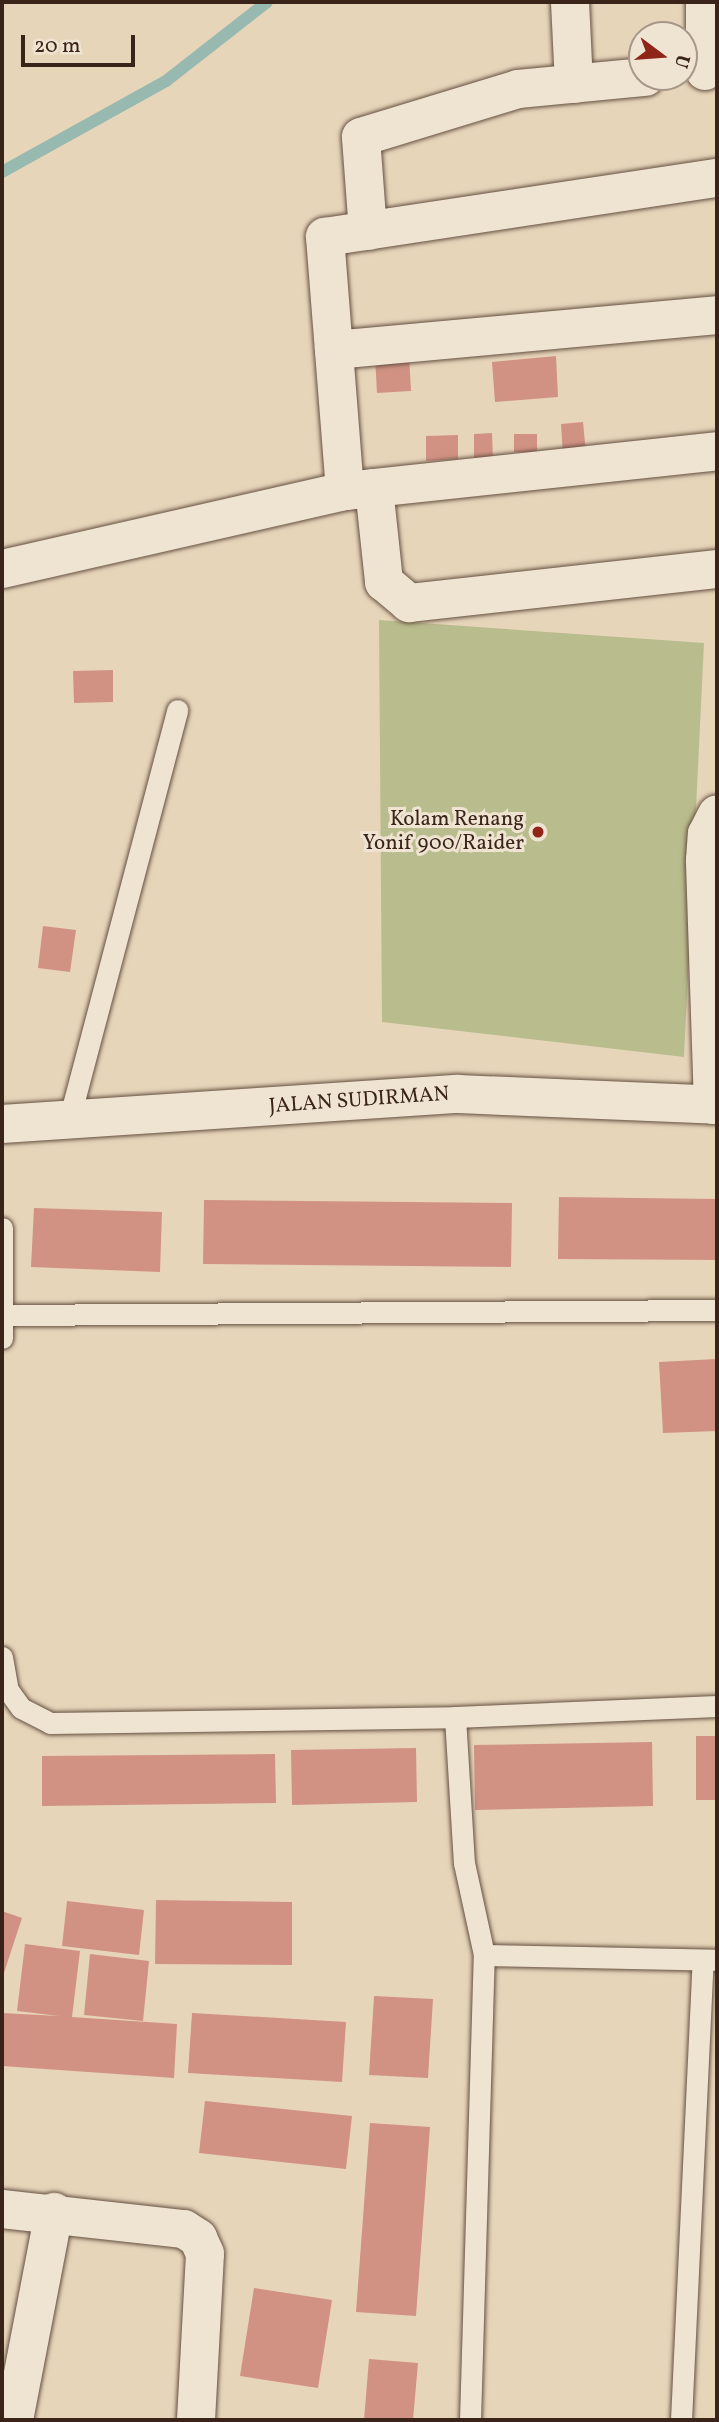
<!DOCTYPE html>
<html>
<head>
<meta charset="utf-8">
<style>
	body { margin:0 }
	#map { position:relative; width:719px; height:2422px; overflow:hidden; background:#e7d5ba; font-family:Vollkorn,serif }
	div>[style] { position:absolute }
	.green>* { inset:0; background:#b9bc8d }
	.stream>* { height:12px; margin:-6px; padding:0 6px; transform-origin:6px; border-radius:6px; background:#97b9b0 }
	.building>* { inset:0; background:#d19284 }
	.roads { filter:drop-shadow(0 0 2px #655041) drop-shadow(0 0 2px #655041) }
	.lane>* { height:21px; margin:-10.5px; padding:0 10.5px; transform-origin:10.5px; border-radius:10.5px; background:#efe4d2 }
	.street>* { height:38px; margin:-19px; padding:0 19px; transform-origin:19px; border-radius:19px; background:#efe4d2 }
	.secondary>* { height:38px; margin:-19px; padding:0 19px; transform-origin:19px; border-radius:19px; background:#efe4d2 }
	.dots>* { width:19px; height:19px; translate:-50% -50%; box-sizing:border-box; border:4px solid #efe4d2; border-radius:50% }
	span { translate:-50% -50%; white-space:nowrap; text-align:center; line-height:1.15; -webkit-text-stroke:6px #efe4d2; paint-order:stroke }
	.poi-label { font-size:21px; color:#3a2419 }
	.right { translate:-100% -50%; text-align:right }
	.street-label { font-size:21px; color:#3a2419 }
	.frame { position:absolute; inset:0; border:4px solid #3a2419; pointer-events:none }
	.north { position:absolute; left:628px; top:21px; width:70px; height:70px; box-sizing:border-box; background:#efe4d2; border:2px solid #a79788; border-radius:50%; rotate:106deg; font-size:19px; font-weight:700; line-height:28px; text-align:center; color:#3a2419 }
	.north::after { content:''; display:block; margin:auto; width:24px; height:32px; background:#8f2418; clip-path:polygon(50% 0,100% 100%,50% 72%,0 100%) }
	.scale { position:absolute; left:21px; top:35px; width:114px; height:32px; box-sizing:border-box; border:4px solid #3a2419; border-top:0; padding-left:9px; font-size:21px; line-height:24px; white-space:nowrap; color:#3a2419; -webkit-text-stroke:5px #efe4d2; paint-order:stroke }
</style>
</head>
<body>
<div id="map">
	<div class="green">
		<i style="clip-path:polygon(379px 620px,704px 643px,684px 1057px,382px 1022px)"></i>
	</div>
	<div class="stream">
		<i style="left:2px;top:172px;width:188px;rotate:-29deg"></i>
		<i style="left:166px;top:81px;width:128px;rotate:-38deg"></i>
	</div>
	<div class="building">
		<i style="clip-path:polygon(409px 355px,411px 391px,377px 393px,375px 357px)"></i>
		<i style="clip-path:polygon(556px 356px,558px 397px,495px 402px,492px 362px)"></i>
		<i style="clip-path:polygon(583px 422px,586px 454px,563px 456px,561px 424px)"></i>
		<i style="clip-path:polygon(492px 433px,493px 459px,474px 459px,474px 434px)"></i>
		<i style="clip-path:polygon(514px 434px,537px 434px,537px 453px,514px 452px)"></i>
		<i style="clip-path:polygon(458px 435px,458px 459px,426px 461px,426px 436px)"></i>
		<i style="clip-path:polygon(113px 670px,113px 702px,74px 703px,73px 671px)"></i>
		<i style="clip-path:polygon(43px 926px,76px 930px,70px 972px,38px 968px)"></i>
		<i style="clip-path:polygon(559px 1197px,717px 1199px,717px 1260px,558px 1259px)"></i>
		<i style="clip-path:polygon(204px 1200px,512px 1203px,511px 1267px,203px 1264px)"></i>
		<i style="clip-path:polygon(34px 1208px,162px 1212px,160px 1272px,31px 1267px)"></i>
		<i style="clip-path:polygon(717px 1359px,717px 1431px,663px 1433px,659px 1362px)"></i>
		<i style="clip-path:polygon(696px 1736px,717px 1736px,717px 1800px,696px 1800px)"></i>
		<i style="clip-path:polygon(652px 1742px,653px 1806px,475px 1810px,474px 1745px)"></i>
		<i style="clip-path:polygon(416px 1748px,417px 1802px,292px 1805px,291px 1750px)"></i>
		<i style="clip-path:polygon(275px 1754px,276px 1803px,42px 1806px,42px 1756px)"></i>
		<i style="clip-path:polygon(156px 1900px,292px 1902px,292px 1965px,155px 1964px)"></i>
		<i style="clip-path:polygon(67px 1901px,144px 1910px,139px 1955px,62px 1946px)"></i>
		<i style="clip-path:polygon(2px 1911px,22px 1918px,2px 1979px)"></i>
		<i style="clip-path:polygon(25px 1944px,80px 1951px,72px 2017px,177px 2024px,174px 2078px,2px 2066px,2px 2013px,59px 2016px,17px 2011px)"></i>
		<i style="clip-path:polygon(90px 1954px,149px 1961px,143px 2021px,84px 2015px)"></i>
		<i style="clip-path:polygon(374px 1996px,433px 1999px,428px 2078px,369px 2075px)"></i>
		<i style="clip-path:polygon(192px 2013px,346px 2022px,342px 2082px,188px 2073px)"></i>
		<i style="clip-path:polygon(205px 2101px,352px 2116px,346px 2169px,199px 2153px)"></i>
		<i style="clip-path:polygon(370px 2123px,430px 2127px,416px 2316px,356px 2312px)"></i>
		<i style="clip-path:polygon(254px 2288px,332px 2300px,318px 2388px,240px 2376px)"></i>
		<i style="clip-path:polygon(369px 2359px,418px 2363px,413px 2420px,364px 2420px)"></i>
	</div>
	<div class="roads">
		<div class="lane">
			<i style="left:69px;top:1120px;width:424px;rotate:-75.2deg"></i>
			<i style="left:2px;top:1228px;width:110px;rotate:90deg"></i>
			<i style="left:4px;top:1315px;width:713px;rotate:-0.4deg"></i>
			<i style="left:2px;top:1657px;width:34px;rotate:80deg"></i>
			<i style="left:8px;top:1690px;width:22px;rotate:54deg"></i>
			<i style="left:21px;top:1708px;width:33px;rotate:27deg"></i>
			<i style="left:50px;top:1723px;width:405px;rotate:-0.8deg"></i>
			<i style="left:455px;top:1717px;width:262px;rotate:-2.4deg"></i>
			<i style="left:455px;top:1717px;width:146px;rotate:86.5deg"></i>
			<i style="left:464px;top:1863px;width:94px;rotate:77.7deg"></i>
			<i style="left:484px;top:1955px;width:233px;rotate:1.2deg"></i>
			<i style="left:470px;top:2420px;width:465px;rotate:-88.3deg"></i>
			<i style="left:681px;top:2420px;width:460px;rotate:-87.3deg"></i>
		</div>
		<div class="street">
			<i style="left:570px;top:2px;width:82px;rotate:87.2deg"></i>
			<i style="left:705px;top:2px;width:69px;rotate:90deg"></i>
			<i style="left:368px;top:231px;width:94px;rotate:-94.3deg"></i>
			<i style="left:361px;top:137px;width:164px;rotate:-17deg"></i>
			<i style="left:518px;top:89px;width:128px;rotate:-5.4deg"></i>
			<i style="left:334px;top:350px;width:385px;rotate:-5.2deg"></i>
			<i style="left:374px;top:488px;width:95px;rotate:83.9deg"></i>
			<i style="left:384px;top:582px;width:33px;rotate:40deg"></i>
			<i style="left:409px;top:603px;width:310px;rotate:-6.3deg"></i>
			<i style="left:345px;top:491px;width:255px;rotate:-94.5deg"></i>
			<i style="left:325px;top:237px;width:396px;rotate:-8.6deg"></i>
			<i style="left:2px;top:569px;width:352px;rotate:-12.8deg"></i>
			<i style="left:345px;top:491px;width:374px;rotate:-6.1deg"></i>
			<i style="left:713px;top:1105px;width:245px;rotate:-91.9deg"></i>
			<i style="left:705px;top:860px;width:26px;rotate:-86deg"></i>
			<i style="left:707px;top:834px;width:22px;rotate:-63deg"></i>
			<i style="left:2px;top:2209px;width:183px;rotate:6.3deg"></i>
			<i style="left:184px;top:2229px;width:17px;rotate:33deg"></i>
			<i style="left:198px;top:2238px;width:17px;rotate:66deg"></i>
			<i style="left:205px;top:2254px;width:166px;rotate:93.1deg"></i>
			<i style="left:14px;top:2420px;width:212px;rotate:-79.1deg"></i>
		</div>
		<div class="secondary">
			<i style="left:2px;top:1124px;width:457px;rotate:-3.8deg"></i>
			<i style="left:458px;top:1094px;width:259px;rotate:2.4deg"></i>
		</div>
	</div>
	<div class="dots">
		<i style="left:538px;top:832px;background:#8f2418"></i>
	</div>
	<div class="poi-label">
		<span class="right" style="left:524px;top:832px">Kolam Renang<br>Yonif 900/Raider</span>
	</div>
	<div class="street-label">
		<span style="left:359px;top:1101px;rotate:-4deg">JALAN SUDIRMAN</span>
	</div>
	<div class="frame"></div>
	<div class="north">U</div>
	<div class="scale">20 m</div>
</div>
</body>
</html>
